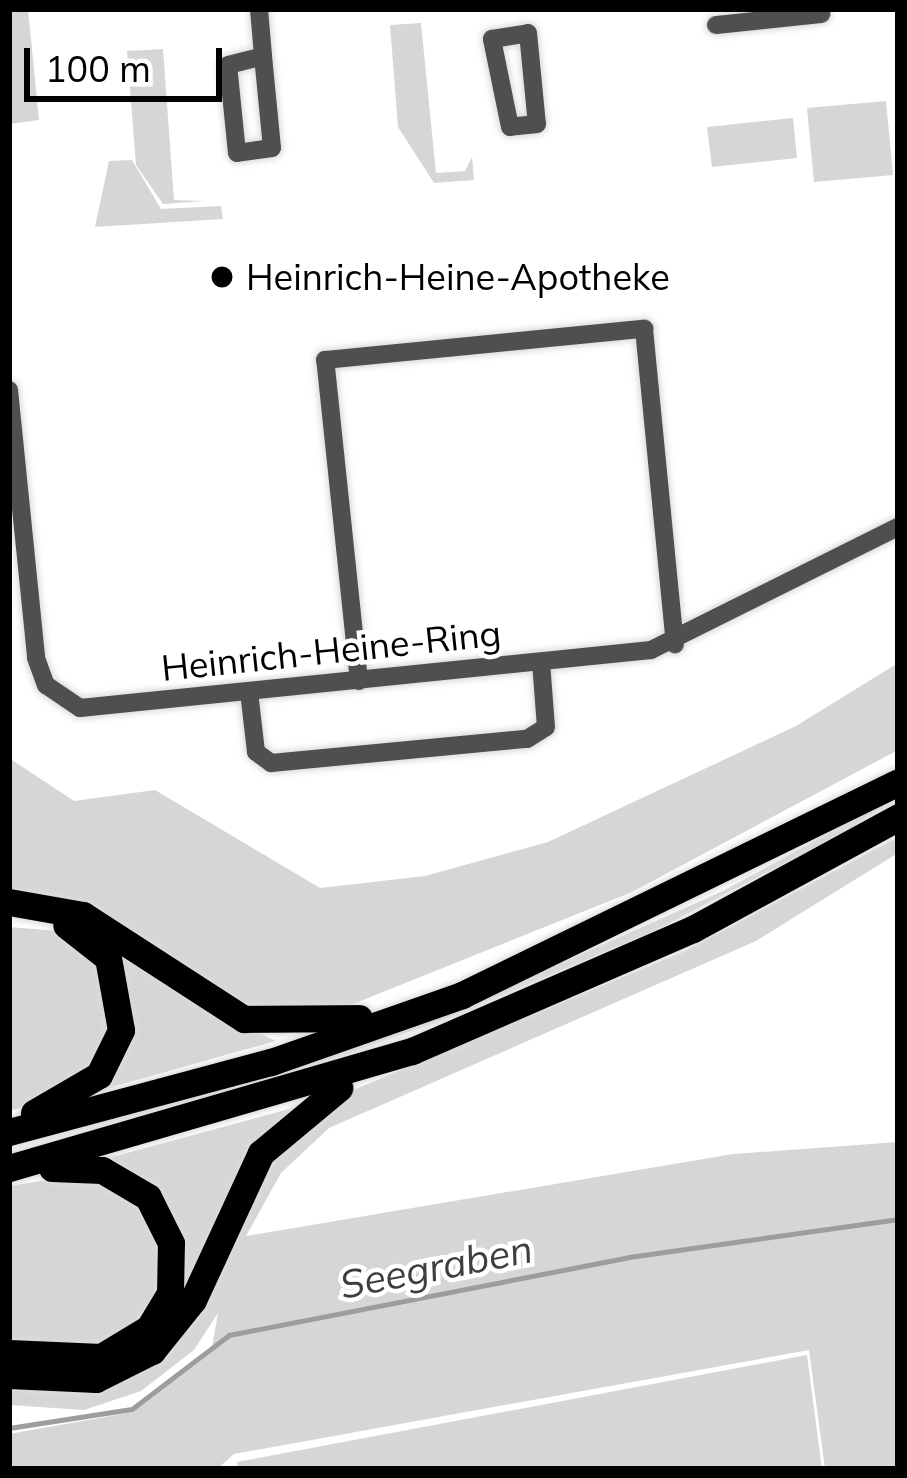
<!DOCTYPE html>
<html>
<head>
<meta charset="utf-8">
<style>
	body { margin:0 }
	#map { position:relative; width:907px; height:1478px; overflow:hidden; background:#fff; font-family:Mulish,sans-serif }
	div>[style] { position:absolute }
	.green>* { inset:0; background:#d6d6d6 }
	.stream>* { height:4.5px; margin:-2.25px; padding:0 2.25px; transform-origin:2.25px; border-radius:2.25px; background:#9d9d9d }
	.roads { filter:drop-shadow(0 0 3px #dbdbdb) drop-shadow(0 0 3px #dbdbdb) }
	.minor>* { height:18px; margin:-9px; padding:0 9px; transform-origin:9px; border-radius:9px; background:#4f4f4f }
	.highway>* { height:27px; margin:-13.5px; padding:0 13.5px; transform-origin:13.5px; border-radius:13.5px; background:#000 }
	.dots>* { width:33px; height:33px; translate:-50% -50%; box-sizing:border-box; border:6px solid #fff; border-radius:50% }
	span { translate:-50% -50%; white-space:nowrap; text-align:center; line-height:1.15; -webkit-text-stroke:9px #fff; paint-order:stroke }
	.poi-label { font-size:36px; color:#000 }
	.left { translate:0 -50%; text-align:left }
	.street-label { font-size:36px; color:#000 }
	.water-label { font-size:39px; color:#3e3e3e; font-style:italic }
	.frame { position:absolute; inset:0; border:12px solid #000; pointer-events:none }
	.scale { position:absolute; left:24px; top:48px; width:198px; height:54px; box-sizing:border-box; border:6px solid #000; border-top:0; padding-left:15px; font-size:36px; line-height:42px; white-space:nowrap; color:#000; -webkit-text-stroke:9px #fff; paint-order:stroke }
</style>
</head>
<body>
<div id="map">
	<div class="green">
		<i style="clip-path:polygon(28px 9px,39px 120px,9px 124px,9px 10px)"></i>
		<i style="clip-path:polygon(421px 23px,436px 173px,465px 171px,472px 157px,474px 180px,434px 183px,398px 127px,390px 25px)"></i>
		<i style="clip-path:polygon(163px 49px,174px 200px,205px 201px,163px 204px,136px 165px,127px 51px)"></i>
		<i style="clip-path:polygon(886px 101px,893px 175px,814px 182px,807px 108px)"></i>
		<i style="clip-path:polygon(793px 118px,797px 158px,712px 167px,707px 127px)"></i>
		<i style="clip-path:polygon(132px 160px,161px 209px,221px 206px,223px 219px,95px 227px,109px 161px)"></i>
		<i style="clip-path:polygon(898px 663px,898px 750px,632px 892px,318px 1018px,265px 1018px,9px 892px,9px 758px,74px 801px,155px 790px,320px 888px,425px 876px,548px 842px,796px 726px)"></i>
		<i style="clip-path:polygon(898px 796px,843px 833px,652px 932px,435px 1023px,255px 1085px,35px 1140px,463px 1007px,723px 891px)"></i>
		<i style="clip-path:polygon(898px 837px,898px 853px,756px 941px,329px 1128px,281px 1173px,246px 1236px,733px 1154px,898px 1142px,898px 1469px,825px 1469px,809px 1350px,234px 1454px,217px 1469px,9px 1469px,9px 1434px,133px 1412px,211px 1353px,218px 1313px,194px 1350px,141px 1391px,84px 1410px,9px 1405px,9px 1382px,148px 1362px,258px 1173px,332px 1099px,685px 951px)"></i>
		<i style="clip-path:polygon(69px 916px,229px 1020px,276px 1041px,105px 1089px,131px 1001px,107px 948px)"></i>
		<i style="clip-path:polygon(9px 927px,58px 931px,99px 962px,114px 1010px,105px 1053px,43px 1102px,9px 1111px)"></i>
		<i style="clip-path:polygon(293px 1108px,178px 1312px,136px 1348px,177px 1240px,101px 1160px)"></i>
		<i style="clip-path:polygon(79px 1175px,132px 1193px,164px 1250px,153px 1309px,104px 1348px,9px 1342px,9px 1186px)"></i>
		<i style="clip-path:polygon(807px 1355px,822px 1469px,238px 1469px,237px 1462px)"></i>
	</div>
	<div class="stream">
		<i style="left:9px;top:1428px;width:124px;rotate:-8.8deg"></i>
		<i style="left:132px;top:1409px;width:122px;rotate:-37.3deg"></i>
		<i style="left:229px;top:1335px;width:408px;rotate:-11deg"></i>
		<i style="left:629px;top:1257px;width:272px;rotate:-8deg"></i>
	</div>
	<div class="roads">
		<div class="minor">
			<i style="left:259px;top:9px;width:47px;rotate:85.1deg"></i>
			<i style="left:716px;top:25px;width:106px;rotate:-6deg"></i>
			<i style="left:528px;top:33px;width:91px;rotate:84.4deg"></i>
			<i style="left:537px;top:124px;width:27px;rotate:174deg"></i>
			<i style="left:510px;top:127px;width:90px;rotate:-101.6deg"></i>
			<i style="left:492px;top:39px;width:36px;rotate:-9deg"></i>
			<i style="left:263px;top:56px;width:92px;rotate:84.4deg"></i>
			<i style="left:272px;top:148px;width:35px;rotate:172deg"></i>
			<i style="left:237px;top:153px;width:88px;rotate:-95.8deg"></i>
			<i style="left:228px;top:65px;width:36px;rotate:-14deg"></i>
			<i style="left:9px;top:390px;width:269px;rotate:84.2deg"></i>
			<i style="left:36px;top:658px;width:29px;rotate:70deg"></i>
			<i style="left:46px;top:685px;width:41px;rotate:34.1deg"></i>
			<i style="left:80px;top:708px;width:574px;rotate:-5.8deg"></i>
			<i style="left:651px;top:650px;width:276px;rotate:-26.5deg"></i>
			<i style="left:359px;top:681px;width:323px;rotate:-96deg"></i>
			<i style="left:325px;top:360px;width:321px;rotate:-5.6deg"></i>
			<i style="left:644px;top:329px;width:317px;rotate:84.4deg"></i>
			<i style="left:249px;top:692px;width:60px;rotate:83.3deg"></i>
			<i style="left:256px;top:752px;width:19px;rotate:36deg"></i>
			<i style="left:271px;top:763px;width:257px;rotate:-5.4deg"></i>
			<i style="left:527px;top:739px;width:22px;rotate:-32deg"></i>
			<i style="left:546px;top:727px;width:65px;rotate:-94.4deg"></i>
		</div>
		<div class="highway">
			<i style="left:9px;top:902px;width:75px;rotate:10deg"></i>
			<i style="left:83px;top:915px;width:192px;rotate:32.9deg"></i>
			<i style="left:244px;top:1019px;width:115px;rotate:-0.5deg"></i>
			<i style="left:34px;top:1113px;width:75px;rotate:-30.3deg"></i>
			<i style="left:99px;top:1075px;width:50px;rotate:-63.9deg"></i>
			<i style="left:121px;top:1030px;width:73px;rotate:-100.2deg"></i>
			<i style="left:108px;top:958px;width:53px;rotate:-141.8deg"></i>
			<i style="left:9px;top:1132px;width:271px;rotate:-15deg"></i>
			<i style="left:271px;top:1062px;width:202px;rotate:-19.3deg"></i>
			<i style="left:462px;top:995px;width:485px;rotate:-26deg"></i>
			<i style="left:9px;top:1168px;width:420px;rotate:-16.2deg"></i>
			<i style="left:412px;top:1051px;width:306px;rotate:-23.5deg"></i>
			<i style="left:693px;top:929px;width:234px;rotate:-28.6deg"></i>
			<i style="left:9px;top:1353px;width:92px;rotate:2.5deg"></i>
			<i style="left:101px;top:1357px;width:56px;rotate:-31.1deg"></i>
			<i style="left:149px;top:1328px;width:41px;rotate:-59deg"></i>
			<i style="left:170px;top:1293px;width:50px;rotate:-88.9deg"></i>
			<i style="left:171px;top:1243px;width:51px;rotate:-116.6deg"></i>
			<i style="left:148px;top:1197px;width:53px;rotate:-149.6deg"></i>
			<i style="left:102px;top:1170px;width:50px;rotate:-177.7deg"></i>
			<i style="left:9px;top:1375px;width:87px;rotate:2.6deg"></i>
			<i style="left:96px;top:1379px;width:63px;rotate:-26.6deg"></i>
			<i style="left:152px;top:1351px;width:65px;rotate:-51.2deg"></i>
			<i style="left:193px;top:1300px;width:162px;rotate:-65.2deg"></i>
			<i style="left:261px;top:1153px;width:102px;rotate:-39.8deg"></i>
		</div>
	</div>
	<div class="dots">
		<i style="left:222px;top:277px;background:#000"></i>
	</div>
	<div class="poi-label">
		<span class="left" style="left:246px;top:277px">Heinrich-Heine-Apotheke</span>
	</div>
	<div class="street-label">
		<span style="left:331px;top:650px;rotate:-6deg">Heinrich-Heine-Ring</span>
	</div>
	<div class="water-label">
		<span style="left:436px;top:1267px;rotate:-11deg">Seegraben</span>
	</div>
	<div class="frame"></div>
	<div class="scale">100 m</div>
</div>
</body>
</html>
